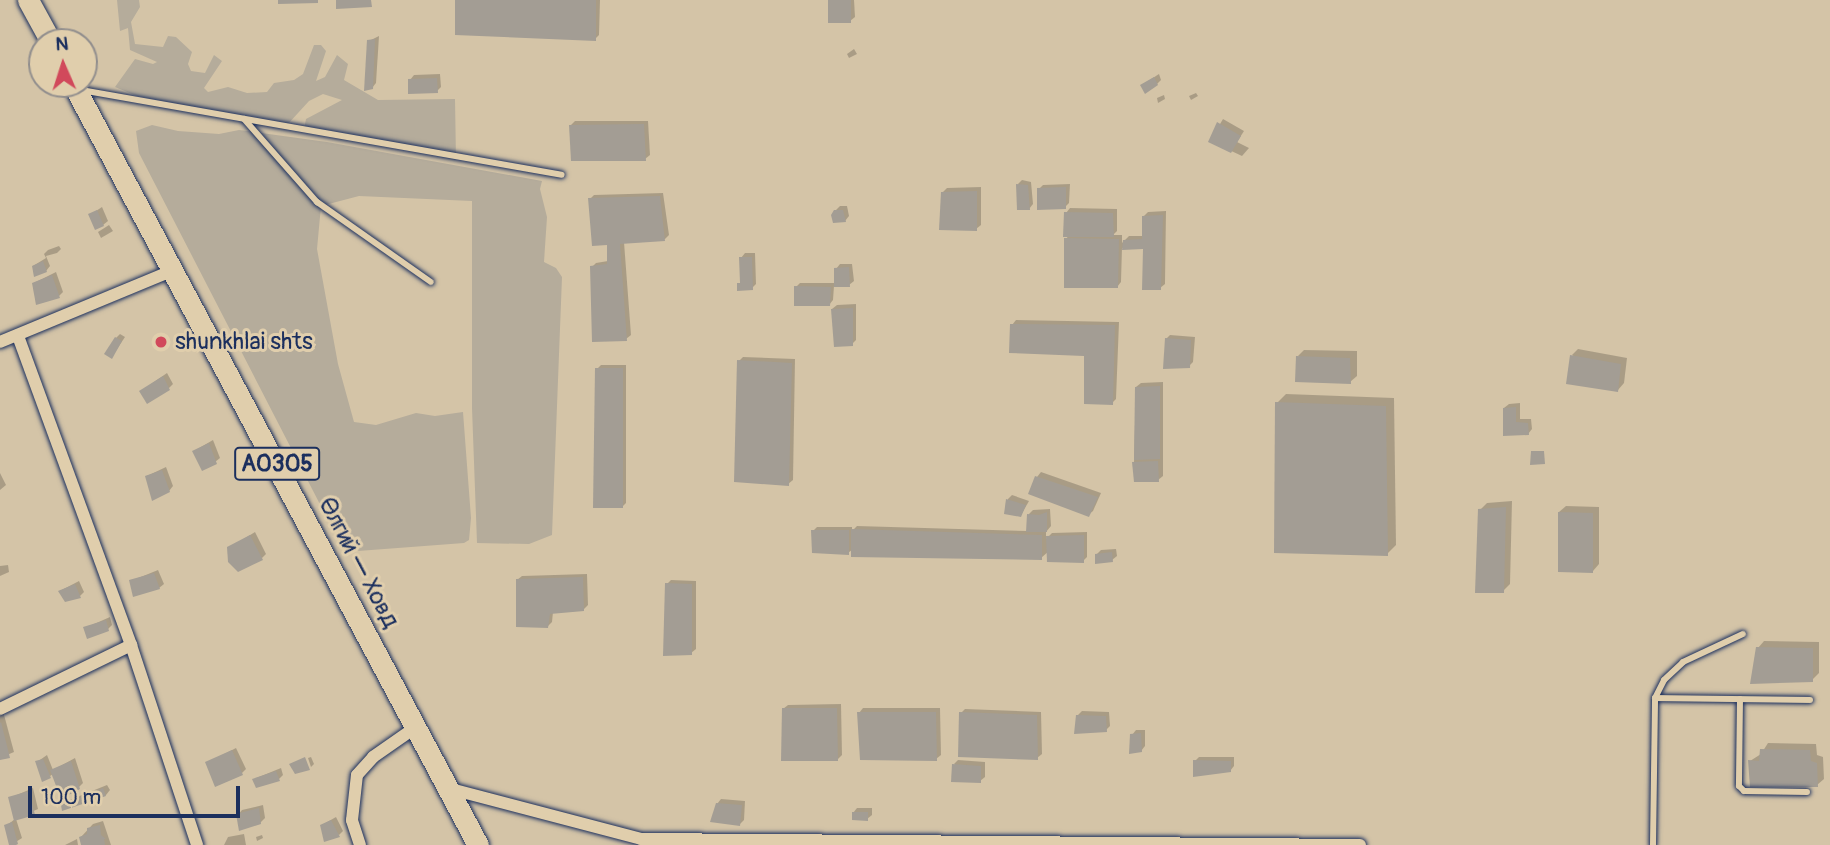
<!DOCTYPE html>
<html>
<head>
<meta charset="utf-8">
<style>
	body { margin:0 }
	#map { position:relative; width:1830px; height:845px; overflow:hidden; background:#d4c4a7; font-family:Pangolin,sans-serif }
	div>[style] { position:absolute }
	.green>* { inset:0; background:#b5ac9b }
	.shadow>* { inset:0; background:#0003 }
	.building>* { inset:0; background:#a39d94 }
	.roads { filter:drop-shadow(0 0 2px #1b2f5e) drop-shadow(0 0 2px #1b2f5e) }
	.lane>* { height:6px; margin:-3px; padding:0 3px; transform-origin:3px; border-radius:3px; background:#e0ceac }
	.street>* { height:12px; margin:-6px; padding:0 6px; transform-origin:6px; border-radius:6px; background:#e0ceac }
	.highway>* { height:21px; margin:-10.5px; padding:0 10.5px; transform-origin:10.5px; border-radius:10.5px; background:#e0ceac }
	.dots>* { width:19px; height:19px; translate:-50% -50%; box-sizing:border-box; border:4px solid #e0ceac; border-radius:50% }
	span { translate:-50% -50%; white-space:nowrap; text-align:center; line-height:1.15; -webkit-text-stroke:6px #e0ceac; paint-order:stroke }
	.shield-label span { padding:2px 5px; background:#e0ceac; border:2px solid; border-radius:5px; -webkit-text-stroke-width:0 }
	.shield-label { font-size:23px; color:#1b2f5e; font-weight:700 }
	.poi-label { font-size:24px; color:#1b2f5e }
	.left { translate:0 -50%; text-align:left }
	.street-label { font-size:24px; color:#1b2f5e }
	.north { position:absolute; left:28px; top:28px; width:70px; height:70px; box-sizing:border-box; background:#e0ceac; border:2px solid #918e8d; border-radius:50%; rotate:357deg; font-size:19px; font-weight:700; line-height:28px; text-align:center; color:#1b2f5e }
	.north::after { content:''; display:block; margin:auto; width:24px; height:32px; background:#d1495b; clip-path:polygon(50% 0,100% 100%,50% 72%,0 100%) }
	.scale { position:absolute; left:28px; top:786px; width:212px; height:32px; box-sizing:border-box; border:4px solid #1b2f5e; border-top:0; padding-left:9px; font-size:21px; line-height:24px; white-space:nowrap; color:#1b2f5e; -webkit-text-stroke:5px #e0ceac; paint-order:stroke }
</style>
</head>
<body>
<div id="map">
	<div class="green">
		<i style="clip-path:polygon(117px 0,139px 0,140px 7px,131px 22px,135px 44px,163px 47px,168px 36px,176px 37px,192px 52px,188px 64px,191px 71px,205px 73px,214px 55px,222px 61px,204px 88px,208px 92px,228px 87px,247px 93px,267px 92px,274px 83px,294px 80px,303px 74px,314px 45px,321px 45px,326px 51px,316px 81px,325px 77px,337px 55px,348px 64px,344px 80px,378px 100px,455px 99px,456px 160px,304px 130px,306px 119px,342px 100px,323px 94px,309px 101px,287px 125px,273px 126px,137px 96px,115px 87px,135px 59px,153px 64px,157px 62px,130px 50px,128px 28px,120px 31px)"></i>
		<i style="clip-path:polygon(152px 125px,178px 131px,219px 134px,239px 130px,327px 142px,542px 181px,540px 189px,547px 217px,544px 262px,556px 268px,562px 277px,552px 535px,529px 544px,477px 543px,472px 408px,472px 201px,359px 196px,321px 206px,317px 249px,338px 364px,354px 422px,376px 425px,416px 413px,435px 416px,463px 412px,471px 518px,469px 540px,464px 543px,358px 551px,342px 547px,139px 153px,136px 131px)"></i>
	</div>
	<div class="shadow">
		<i style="clip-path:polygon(457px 0,600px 0,599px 35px,595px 39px)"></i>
		<i style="clip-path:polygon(830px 0,854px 0,855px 17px,850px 21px)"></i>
		<i style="clip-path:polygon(379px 36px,376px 83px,372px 88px,369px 41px)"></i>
		<i style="clip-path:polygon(854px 49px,857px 54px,849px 58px,847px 54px)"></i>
		<i style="clip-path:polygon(440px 74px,441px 87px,437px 91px,410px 80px,414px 75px)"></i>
		<i style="clip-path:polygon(1159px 74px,1161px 80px,1157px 84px,1142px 85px)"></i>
		<i style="clip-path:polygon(1196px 93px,1198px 96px,1191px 100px,1189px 96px)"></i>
		<i style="clip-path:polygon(1164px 95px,1165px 99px,1158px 103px,1157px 98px)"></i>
		<i style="clip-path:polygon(1223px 119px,1244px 131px,1237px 142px,1249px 148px,1242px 156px,1210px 141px)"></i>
		<i style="clip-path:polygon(575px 121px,648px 121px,650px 155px,645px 159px,571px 125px)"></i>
		<i style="clip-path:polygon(1022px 180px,1031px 182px,1033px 204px,1029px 209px,1018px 184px)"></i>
		<i style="clip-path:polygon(1070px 184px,1069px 203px,1065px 207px,1039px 189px,1043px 185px)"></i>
		<i style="clip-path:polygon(981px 187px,981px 225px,976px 229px,943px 192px,947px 188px)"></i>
		<i style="clip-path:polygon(663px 193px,669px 235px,665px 239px,624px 242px,631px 335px,626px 339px,592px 267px,596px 263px,608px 261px,609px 243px,590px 199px,594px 195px)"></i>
		<i style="clip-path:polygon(840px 206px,847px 206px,849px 216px,845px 221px,835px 211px)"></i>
		<i style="clip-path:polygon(102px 207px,108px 221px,103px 225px,90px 215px)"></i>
		<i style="clip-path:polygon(1070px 208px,1117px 209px,1117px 231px,1113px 235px,1122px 235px,1122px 243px,1129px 236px,1144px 236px,1144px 216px,1148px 212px,1166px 211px,1165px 284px,1160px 288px,1145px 247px,1122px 248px,1121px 282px,1117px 287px,1066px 239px,1069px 235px,1066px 213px)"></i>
		<i style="clip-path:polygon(109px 225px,113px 231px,101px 238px,98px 232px)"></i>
		<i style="clip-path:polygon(59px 246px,61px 249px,57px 253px,46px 256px,50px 266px,46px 271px,33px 266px,46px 258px,44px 254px,48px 250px)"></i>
		<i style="clip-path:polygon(745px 253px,755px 253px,756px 284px,752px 288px,739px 284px,742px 281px,741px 258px)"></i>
		<i style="clip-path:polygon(840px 264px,852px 264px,854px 281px,849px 285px,834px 286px,833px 300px,829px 305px,796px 287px,800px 283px,836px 283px,836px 269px)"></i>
		<i style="clip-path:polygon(56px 272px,63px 292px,59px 296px,34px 283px)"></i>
		<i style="clip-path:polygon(856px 304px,856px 340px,852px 344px,832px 309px,837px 305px)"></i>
		<i style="clip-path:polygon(1016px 320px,1119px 322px,1116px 399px,1112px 403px,1085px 354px,1012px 325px)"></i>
		<i style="clip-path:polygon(120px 334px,125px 337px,115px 352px,116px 338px)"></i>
		<i style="clip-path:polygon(1170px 335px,1195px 337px,1193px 362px,1189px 366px,1166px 339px)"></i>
		<i style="clip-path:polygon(1578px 349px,1627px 358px,1624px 383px,1618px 390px,1572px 355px)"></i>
		<i style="clip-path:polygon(1304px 350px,1357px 351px,1357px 376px,1350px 382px,1298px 356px)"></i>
		<i style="clip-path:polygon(743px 357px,795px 359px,793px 480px,788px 484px,739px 361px)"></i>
		<i style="clip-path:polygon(601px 365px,626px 365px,626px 503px,622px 507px,597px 369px)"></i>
		<i style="clip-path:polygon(167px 373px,173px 384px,169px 388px,141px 391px)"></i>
		<i style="clip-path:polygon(1163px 382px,1163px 476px,1158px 480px,1134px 462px,1136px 387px,1141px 383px)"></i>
		<i style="clip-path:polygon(1286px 394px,1394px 398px,1396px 545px,1387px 554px,1277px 403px)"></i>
		<i style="clip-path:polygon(1520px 403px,1520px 419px,1531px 419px,1532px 429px,1528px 434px,1504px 434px,1504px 408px,1509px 404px)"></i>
		<i style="clip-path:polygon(213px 440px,220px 458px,215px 462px,194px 451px)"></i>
		<i style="clip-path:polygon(166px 467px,173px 486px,169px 491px,147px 476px)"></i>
		<i style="clip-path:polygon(1041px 472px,1101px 493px,1093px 511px,1088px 515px,1037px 477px)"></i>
		<i style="clip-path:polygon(0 473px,6px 485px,0 490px)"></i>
		<i style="clip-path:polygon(1012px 495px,1029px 501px,1021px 515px,1006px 512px,1008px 499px)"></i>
		<i style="clip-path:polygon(1512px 501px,1510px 584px,1503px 591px,1480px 510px,1487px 503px)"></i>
		<i style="clip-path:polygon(1566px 506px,1599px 507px,1599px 564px,1593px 571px,1559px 512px)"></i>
		<i style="clip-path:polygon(1050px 509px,1051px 526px,1046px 532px,1046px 539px,1052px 533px,1087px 532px,1087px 557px,1083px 561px,1049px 551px,1041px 558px,853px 549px,848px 553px,813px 531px,817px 527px,852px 527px,852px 531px,857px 526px,1028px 531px,1029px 514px,1033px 510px)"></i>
		<i style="clip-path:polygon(255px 532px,266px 554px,262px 558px,229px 548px)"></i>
		<i style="clip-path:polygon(1116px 549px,1117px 556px,1112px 560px,1097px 554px,1101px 550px)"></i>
		<i style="clip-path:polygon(8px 565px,9px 572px,0 576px,0 566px)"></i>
		<i style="clip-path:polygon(158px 570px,164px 584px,159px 588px,131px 581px)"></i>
		<i style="clip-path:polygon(587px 574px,588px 605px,583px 610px,553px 612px,552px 622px,548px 626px,517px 580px,522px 576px)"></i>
		<i style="clip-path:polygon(671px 580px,696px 581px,696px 649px,691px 653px,667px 584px)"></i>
		<i style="clip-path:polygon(79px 581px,84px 592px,80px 596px,60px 591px)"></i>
		<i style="clip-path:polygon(110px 617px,112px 625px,108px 629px,85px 628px)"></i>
		<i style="clip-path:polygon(1764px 641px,1819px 642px,1819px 673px,1812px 680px,1758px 648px)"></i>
		<i style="clip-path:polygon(841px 704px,842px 755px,838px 759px,783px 709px,788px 705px)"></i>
		<i style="clip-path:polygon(863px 708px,940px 708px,941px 755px,936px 759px,859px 713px)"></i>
		<i style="clip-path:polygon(965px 709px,1041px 712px,1042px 754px,1037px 758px,961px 713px)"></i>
		<i style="clip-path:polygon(3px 711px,14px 752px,0 758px,0 712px)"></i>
		<i style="clip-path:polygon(1082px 711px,1109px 712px,1110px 726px,1106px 730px,1077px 716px)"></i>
		<i style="clip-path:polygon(1136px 730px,1145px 730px,1145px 746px,1141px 751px,1132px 735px)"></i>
		<i style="clip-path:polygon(1768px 743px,1816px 744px,1817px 755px,1823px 757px,1824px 779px,1817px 785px,1750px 761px,1761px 754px)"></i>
		<i style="clip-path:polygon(236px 748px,246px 769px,242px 773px,207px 763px)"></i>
		<i style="clip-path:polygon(47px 755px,53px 770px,75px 758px,83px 783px,79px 787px,53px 774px,50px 776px,37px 762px)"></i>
		<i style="clip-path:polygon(311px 757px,314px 764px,311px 767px,308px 758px)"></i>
		<i style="clip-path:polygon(1199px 757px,1234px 757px,1234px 766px,1230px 771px,1195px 761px)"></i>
		<i style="clip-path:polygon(958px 760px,985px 762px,985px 777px,980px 781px,954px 764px)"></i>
		<i style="clip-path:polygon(281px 768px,283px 775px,279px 779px,254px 779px)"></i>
		<i style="clip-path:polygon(107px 785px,110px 790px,106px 795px,64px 809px,67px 801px)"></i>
		<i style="clip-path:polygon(33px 788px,38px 809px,16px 819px,22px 838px,11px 845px,6px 826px,15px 819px,10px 798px)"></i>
		<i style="clip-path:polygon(721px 799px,745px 801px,744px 820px,740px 824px,717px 804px)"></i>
		<i style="clip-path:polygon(263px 805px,265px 818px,260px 823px,238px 815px,242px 810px)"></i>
		<i style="clip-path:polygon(857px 808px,872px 808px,872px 815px,867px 819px,853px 813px)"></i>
		<i style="clip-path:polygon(336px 817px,343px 831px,339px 835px,322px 825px)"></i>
		<i style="clip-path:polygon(103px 821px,111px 845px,83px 845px,81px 837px,93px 824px)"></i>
		<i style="clip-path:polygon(244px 834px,246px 845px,224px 845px,228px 837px)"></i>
		<i style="clip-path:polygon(262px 835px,263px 838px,257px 841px,256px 837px)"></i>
		<i style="clip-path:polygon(77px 839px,78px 845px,64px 845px,65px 845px)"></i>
	</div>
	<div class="building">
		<i style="clip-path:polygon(278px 0,318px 0,318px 3px,278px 4px)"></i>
		<i style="clip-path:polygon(336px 0,371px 0,372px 7px,336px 9px)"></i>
		<i style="clip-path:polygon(455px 0,596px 0,596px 41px,455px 35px)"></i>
		<i style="clip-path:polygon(828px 0,851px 0,851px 23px,828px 23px)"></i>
		<i style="clip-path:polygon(375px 39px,373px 89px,364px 91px,367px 40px)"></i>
		<i style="clip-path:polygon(1154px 77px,1158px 85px,1145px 94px,1140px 85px)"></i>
		<i style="clip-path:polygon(437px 78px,438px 93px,408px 94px,408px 79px)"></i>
		<i style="clip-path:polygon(1217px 122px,1241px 136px,1231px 153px,1208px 142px)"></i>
		<i style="clip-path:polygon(644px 124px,646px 161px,571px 161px,569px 125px)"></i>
		<i style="clip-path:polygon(1016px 184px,1028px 185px,1030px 210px,1017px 210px)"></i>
		<i style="clip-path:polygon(1066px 187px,1066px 209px,1037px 210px,1037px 188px)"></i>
		<i style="clip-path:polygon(977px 191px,977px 231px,939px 230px,941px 192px)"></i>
		<i style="clip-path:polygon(660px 196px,665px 241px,620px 244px,627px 341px,592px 342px,590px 266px,607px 264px,607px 245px,592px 246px,588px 198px)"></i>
		<i style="clip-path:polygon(97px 210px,104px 226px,95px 230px,88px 214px)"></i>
		<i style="clip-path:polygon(834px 210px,843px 210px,846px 222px,833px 223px,831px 215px)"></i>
		<i style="clip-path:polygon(1064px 212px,1113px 213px,1114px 237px,1063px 237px)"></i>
		<i style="clip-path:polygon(1163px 215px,1161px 290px,1142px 290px,1143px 249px,1122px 250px,1123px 240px,1142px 239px,1142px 216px)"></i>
		<i style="clip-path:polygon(1064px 238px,1119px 239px,1118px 288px,1064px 288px)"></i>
		<i style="clip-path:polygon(739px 257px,752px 257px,753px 290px,737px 291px,737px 283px,740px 283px)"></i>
		<i style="clip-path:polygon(43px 261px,47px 272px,34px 277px,32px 266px)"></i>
		<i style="clip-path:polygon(849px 267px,850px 287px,834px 287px,834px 268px)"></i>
		<i style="clip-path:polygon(52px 275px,60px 298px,36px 305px,32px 283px)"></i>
		<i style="clip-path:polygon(794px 286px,831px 287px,830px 306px,794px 306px)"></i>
		<i style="clip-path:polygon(853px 308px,853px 346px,834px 347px,831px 309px)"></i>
		<i style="clip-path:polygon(1010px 324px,1115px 325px,1113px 405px,1084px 404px,1084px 356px,1009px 353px)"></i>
		<i style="clip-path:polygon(115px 337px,122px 341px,112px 359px,104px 354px)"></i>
		<i style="clip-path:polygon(1165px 338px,1191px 340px,1190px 368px,1163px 369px)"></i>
		<i style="clip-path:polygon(1570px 355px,1621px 364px,1618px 392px,1566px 384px)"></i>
		<i style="clip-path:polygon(1296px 356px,1350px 358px,1351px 384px,1295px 382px)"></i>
		<i style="clip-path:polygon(737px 360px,792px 363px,789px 486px,734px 482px)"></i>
		<i style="clip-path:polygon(595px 368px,623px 368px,623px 508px,593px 508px)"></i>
		<i style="clip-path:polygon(163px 376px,170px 390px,147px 404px,139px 391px)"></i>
		<i style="clip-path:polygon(1160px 386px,1160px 459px,1134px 460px,1135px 387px)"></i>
		<i style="clip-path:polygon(1275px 402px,1386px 406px,1388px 556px,1274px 553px)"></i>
		<i style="clip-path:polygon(1516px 407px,1516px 422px,1528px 423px,1529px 435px,1503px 436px,1503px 408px)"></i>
		<i style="clip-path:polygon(209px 443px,217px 464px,202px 471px,192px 451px)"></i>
		<i style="clip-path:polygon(1531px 451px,1544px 451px,1545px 464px,1530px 465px)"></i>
		<i style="clip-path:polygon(1158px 461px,1159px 482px,1134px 482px,1132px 462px)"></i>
		<i style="clip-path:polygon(162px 470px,170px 492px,152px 501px,145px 476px)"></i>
		<i style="clip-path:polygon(1035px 476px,1098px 497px,1089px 517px,1028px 494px)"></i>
		<i style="clip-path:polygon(1006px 499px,1026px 505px,1021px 517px,1004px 514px)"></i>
		<i style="clip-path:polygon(1506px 507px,1504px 593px,1475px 593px,1478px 509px)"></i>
		<i style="clip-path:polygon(1047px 512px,1047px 532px,1026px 532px,1027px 514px,1039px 515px)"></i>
		<i style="clip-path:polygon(1558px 512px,1593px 513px,1593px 573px,1558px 572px)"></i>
		<i style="clip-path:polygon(851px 529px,1042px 535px,1042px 560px,851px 557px)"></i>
		<i style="clip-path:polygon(811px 530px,849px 530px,849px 555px,812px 553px)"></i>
		<i style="clip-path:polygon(250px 535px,263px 560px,238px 572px,228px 562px,227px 547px)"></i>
		<i style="clip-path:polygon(1084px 535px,1084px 563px,1047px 562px,1046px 536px)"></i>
		<i style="clip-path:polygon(1112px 552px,1113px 562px,1095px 564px,1095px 554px)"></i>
		<i style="clip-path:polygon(154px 573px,160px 589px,133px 597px,129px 580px)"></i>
		<i style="clip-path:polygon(583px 577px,584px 611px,550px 614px,548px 628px,516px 627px,516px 579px)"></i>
		<i style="clip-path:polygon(665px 583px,692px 584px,692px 655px,663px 656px)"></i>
		<i style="clip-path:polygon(75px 584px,81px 598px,65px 602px,58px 591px)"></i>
		<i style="clip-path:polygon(106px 620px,109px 631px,87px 639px,83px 627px)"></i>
		<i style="clip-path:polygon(1756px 647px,1813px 648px,1813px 682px,1750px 684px)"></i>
		<i style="clip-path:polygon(782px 708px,837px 708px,838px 761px,781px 761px)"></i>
		<i style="clip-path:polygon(857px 712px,936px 712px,937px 761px,860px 760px)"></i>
		<i style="clip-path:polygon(959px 712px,1037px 715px,1038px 760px,958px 757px)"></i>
		<i style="clip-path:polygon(1076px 715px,1106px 716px,1107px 732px,1074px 734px)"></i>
		<i style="clip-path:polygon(1px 722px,10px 758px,0 760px,0 723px)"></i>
		<i style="clip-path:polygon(1141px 733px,1142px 752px,1129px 754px,1130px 734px)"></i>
		<i style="clip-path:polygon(1760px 749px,1810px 750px,1811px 761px,1817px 763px,1818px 787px,1750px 787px,1748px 760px,1759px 761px)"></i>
		<i style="clip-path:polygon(232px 750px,243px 775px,215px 787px,205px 762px)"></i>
		<i style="clip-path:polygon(305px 757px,310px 770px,295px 774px,289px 764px)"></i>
		<i style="clip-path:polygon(43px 759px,51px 778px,42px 782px,35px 761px)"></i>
		<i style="clip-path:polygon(1193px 760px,1231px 761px,1231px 772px,1193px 777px)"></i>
		<i style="clip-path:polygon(71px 761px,80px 789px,61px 799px,50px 770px)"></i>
		<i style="clip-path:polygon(952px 764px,981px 766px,981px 783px,951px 782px)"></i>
		<i style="clip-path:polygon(276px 771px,280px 781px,256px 788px,252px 779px)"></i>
		<i style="clip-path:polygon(103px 788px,106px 796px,62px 811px,61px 805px)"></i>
		<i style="clip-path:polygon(29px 791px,35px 815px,14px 821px,8px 797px)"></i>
		<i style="clip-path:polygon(716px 803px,742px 805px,740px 826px,710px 822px)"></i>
		<i style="clip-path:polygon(259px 808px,261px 824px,239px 831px,236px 814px)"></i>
		<i style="clip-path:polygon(852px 812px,868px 812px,868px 821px,852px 820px)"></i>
		<i style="clip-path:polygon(331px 820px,340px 837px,324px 842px,320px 825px)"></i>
		<i style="clip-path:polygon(12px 822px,18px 844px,16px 845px,9px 845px,4px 825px)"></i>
		<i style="clip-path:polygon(100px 825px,101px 835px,106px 839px,104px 839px,105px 845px,81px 845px,79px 837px,87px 834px,87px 828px)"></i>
	</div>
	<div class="roads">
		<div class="lane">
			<i style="left:81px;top:90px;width:488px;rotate:10deg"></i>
			<i style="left:244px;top:119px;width:111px;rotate:48.7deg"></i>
			<i style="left:317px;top:202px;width:139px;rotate:35.1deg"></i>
			<i style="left:1655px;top:698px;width:155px;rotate:0.7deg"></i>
			<i style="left:1740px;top:699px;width:87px;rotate:90.7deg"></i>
			<i style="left:1739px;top:786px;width:7px;rotate:45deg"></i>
			<i style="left:1744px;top:791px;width:63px;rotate:0.9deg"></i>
			<i style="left:1653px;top:845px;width:147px;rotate:-89.2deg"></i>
			<i style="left:1655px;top:698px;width:20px;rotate:-63deg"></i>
			<i style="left:1664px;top:680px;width:26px;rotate:-43deg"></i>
			<i style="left:1683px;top:662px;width:66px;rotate:-25deg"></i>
		</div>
		<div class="street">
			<i style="left:18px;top:336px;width:329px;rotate:69.9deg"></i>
			<i style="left:131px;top:645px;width:211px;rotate:71.7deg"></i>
			<i style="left:0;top:342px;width:188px;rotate:-22.5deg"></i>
			<i style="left:0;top:709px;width:146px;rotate:-26deg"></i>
			<i style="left:447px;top:788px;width:201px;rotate:14.7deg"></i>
			<i style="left:641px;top:839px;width:719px;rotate:0.48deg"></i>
			<i style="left:360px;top:845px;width:26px;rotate:-108deg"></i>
			<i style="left:352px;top:820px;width:45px;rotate:-83.7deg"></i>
			<i style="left:357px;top:775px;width:24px;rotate:-48deg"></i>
			<i style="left:373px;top:757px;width:52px;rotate:-34.9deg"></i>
		</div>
		<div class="highway">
			<i style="left:28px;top:0;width:48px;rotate:61.3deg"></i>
			<i style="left:73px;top:84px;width:862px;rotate:61.98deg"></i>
		</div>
	</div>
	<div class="dots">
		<i style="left:161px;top:342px;background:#d1495b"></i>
	</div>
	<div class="shield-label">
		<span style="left:277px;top:464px">A0305</span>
	</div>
	<div class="poi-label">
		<span class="left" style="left:175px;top:342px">shunkhlai shts</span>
	</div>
	<div class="street-label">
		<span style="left:359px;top:563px;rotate:62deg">Өлгий — Ховд</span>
	</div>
	<div class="north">N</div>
	<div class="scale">100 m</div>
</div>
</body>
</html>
